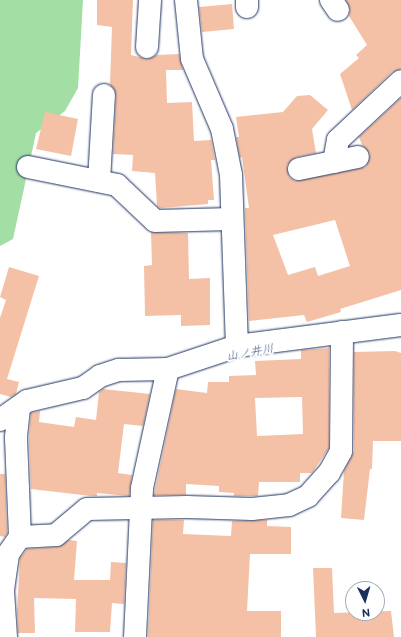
<!DOCTYPE html>
<html>
<head>
<meta charset="utf-8">
<style>
	body { margin:0 }
	#map { position:relative; width:401px; height:637px; overflow:hidden; background:#fff; font-family:"Balsamiq Sans","Klee One",sans-serif }
	div>[style] { position:absolute }
	.green>* { inset:0; background:#a3dea4 }
	.building>* { inset:0; background:#f5c1a6 }
	.roads { filter:drop-shadow(0 0 1px #1b2f5e) drop-shadow(0 0 1px #1b2f5e) }
	.minor>* { height:22px; margin:-11px; padding:0 11px; transform-origin:11px; border-radius:11px; background:#fff }
	span { translate:-50% -50%; white-space:nowrap; text-align:center; line-height:1.15; -webkit-text-stroke:4px #fff; paint-order:stroke }
	.water-label { font-size:12px; color:#3a5884; font-style:italic }
	.north { position:absolute; left:345px; top:581px; width:40px; height:40px; box-sizing:border-box; background:#fff; border:1px solid #a4acbf; border-radius:50%; rotate:175deg; font-size:11px; font-weight:700; line-height:16px; text-align:center; color:#1b2f5e }
	.north::after { content:''; display:block; margin:auto; width:14px; height:18px; background:#1b2f5e; clip-path:polygon(50% 0,100% 100%,50% 72%,0 100%) }
</style>
</head>
<body>
<div id="map">
	<div class="green">
		<i style="clip-path:polygon(0 0,83px 0,78px 88px,65px 111px,36px 133px,13px 239px,0 246px)"></i>
	</div>
	<div class="building">
		<i style="clip-path:polygon(97px 0,133px 0,131px 55px,147px 59px,157px 55px,179px 54px,183px 70px,166px 70px,167px 103px,192px 102px,194px 141px,211px 140px,215px 160px,211px 160px,214px 200px,208px 200px,208px 204px,160px 208px,157px 206px,155px 173px,132px 171px,133px 155px,113px 154px,116px 96px,110px 84px,112px 27px,97px 25px)"></i>
		<i style="clip-path:polygon(346px 0,401px 0,401px 69px,392px 72px,352px 110px,340px 74px,359px 58px,356px 55px,367px 45px,349px 16px,350px 9px)"></i>
		<i style="clip-path:polygon(232px 4px,234px 29px,202px 32px,199px 7px)"></i>
		<i style="clip-path:polygon(evenodd,310px 95px,328px 110px,312px 129px,316px 153px,296px 157px,287px 165px,289px 177px,295px 181px,366px 167px,370px 154px,362px 145px,359px 137px,401px 98px,401px 290px,340px 309px,341px 312px,307px 322px,304px 315px,249px 321px,245px 208px,249px 208px,242px 157px,240px 158px,236px 137px,239px 137px,236px 117px,283px 112px,297px 96px,310px 95px,335px 220px,350px 266px,318px 276px,315px 267px,288px 275px,273px 235px,335px 220px)"></i>
		<i style="clip-path:polygon(45px 112px,78px 119px,71px 156px,36px 149px)"></i>
		<i style="clip-path:polygon(151px 232px,188px 233px,189px 279px,210px 278px,210px 325px,181px 326px,181px 315px,145px 316px,144px 266px,152px 265px)"></i>
		<i style="clip-path:polygon(9px 267px,39px 276px,7px 379px,19px 382px,16px 394px,11px 397px,0 394px,0 318px,6px 300px,0 297px)"></i>
		<i style="clip-path:polygon(evenodd,329px 348px,329px 448px,312px 473px,300px 473px,300px 482px,259px 482px,258px 496px,234px 496px,234px 493px,219px 492px,219px 486px,186px 484px,186px 495px,154px 495px,176px 389px,207px 393px,208px 382px,229px 382px,229px 376px,256px 375px,255px 361px,301px 359px,301px 350px,329px 348px,302px 397px,303px 434px,257px 436px,255px 398px,302px 397px)"></i>
		<i style="clip-path:polygon(395px 351px,401px 353px,401px 441px,373px 441px,372px 469px,370px 469px,364px 520px,341px 518px,344px 471px,354px 451px,354px 352px)"></i>
		<i style="clip-path:polygon(103px 389px,150px 394px,143px 426px,124px 424px,118px 473px,132px 475px,129px 496px,97px 493px,97px 496px,91px 496px,31px 489px,29px 438px,31px 413px,40px 411px,39px 422px,74px 427px,76px 417px,96px 420px,99px 392px)"></i>
		<i style="clip-path:polygon(0 474px,5px 474px,7px 533px,5px 537px,0 536px)"></i>
		<i style="clip-path:polygon(153px 520px,184px 520px,183px 534px,231px 536px,232px 521px,267px 520px,267px 526px,291px 527px,291px 554px,250px 554px,247px 611px,281px 611px,281px 637px,148px 637px)"></i>
		<i style="clip-path:polygon(69px 540px,77px 541px,74px 580px,110px 580px,111px 562px,126px 563px,124px 604px,112px 603px,110px 632px,75px 632px,76px 599px,34px 598px,35px 633px,18px 633px,17px 610px,20px 558px,27px 549px,57px 547px)"></i>
		<i style="clip-path:polygon(313px 568px,332px 568px,334px 613px,391px 611px,394px 637px,316px 637px)"></i>
	</div>
	<div class="roads">
		<div class="minor">
			<i style="left:186px;top:0;width:59px;rotate:84.2deg"></i>
			<i style="left:192px;top:59px;width:76px;rotate:66.8deg"></i>
			<i style="left:222px;top:129px;width:47px;rotate:78.9deg"></i>
			<i style="left:231px;top:175px;width:171px;rotate:88deg"></i>
			<i style="left:247px;top:0;width:7px;rotate:90deg"></i>
			<i style="left:331px;top:0;width:12px;rotate:55deg"></i>
			<i style="left:147px;top:47px;width:47px;rotate:-86.3deg"></i>
			<i style="left:334px;top:162px;width:22px;rotate:-80deg"></i>
			<i style="left:338px;top:140px;width:86px;rotate:-43.1deg"></i>
			<i style="left:28px;top:167px;width:91px;rotate:11.4deg"></i>
			<i style="left:117px;top:185px;width:52px;rotate:43.5deg"></i>
			<i style="left:155px;top:221px;width:77px;rotate:-1.5deg"></i>
			<i style="left:299px;top:169px;width:60px;rotate:-11.5deg"></i>
			<i style="left:99px;top:181px;width:86px;rotate:-86.7deg"></i>
			<i style="left:19px;top:408px;width:30px;rotate:96deg"></i>
			<i style="left:16px;top:438px;width:99px;rotate:87.7deg"></i>
			<i style="left:0;top:420px;width:33px;rotate:-35deg"></i>
			<i style="left:27px;top:401px;width:57px;rotate:-13.1deg"></i>
			<i style="left:83px;top:388px;width:21px;rotate:-35deg"></i>
			<i style="left:100px;top:376px;width:20px;rotate:-18deg"></i>
			<i style="left:119px;top:370px;width:49px;rotate:-1.2deg"></i>
			<i style="left:168px;top:369px;width:73px;rotate:-18.4deg"></i>
			<i style="left:237px;top:346px;width:165px;rotate:-7.3deg"></i>
			<i style="left:6px;top:637px;width:47px;rotate:-93.7deg"></i>
			<i style="left:3px;top:590px;width:36px;rotate:-82deg"></i>
			<i style="left:8px;top:554px;width:21px;rotate:-55deg"></i>
			<i style="left:20px;top:537px;width:36px;rotate:-3deg"></i>
			<i style="left:56px;top:535px;width:40px;rotate:-40deg"></i>
			<i style="left:87px;top:509px;width:100px;rotate:-1.1deg"></i>
			<i style="left:187px;top:507px;width:65px;rotate:1.8deg"></i>
			<i style="left:252px;top:509px;width:37px;rotate:-6deg"></i>
			<i style="left:289px;top:505px;width:21px;rotate:-25deg"></i>
			<i style="left:308px;top:496px;width:31px;rotate:-48deg"></i>
			<i style="left:329px;top:473px;width:25px;rotate:-61deg"></i>
			<i style="left:341px;top:451px;width:119px;rotate:-89.5deg"></i>
			<i style="left:135px;top:637px;width:149px;rotate:-87.3deg"></i>
			<i style="left:142px;top:488px;width:122px;rotate:-77.7deg"></i>
		</div>
	</div>
	<div class="water-label">
		<span style="left:250px;top:353px;rotate:-10deg">山ノ井川</span>
	</div>
	<div class="north">N</div>
</div>
</body>
</html>
